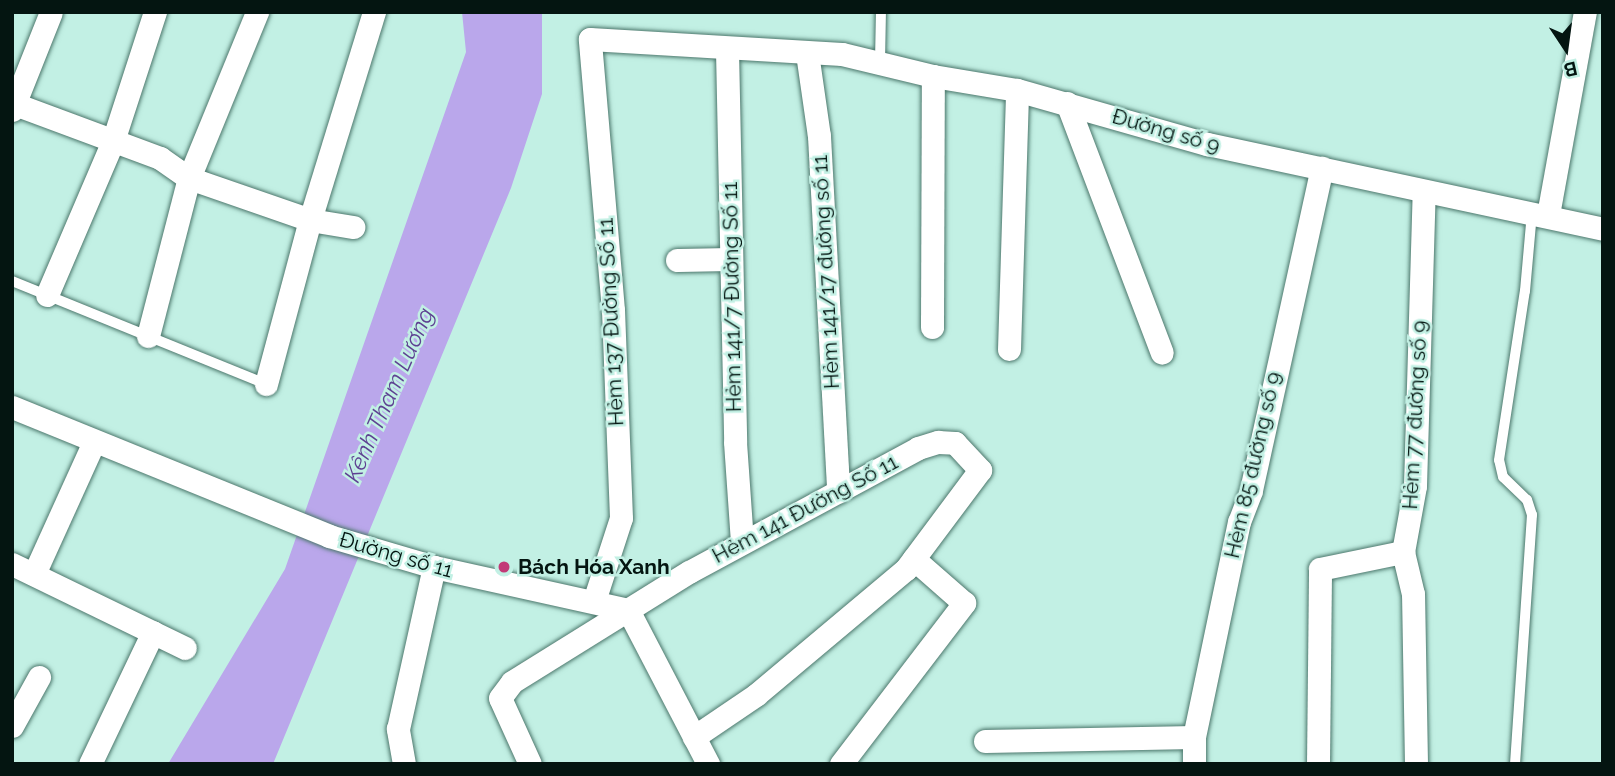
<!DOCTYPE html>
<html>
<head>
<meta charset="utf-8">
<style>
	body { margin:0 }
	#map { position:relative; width:1615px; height:776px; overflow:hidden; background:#c2f0e4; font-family:Raleway,sans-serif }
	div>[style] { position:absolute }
	.water>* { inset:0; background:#baa7eb }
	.roads { filter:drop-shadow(0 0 2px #4c776c) drop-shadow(0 0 2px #4c776c) }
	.service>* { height:10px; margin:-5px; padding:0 5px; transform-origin:5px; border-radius:5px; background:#fff }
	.minor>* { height:23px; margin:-11.5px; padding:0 11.5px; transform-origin:11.5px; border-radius:11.5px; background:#fff }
	.dots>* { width:19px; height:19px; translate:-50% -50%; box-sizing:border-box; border:4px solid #c2f0e4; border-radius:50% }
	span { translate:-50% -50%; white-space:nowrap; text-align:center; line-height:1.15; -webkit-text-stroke:5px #c2f0e4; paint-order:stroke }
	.street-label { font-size:21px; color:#041511 }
	.poi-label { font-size:21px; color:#041511; font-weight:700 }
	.left { translate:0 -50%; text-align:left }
	.water-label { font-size:23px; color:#5e4192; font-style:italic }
	.frame { position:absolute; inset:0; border:14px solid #041511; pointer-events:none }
	.north { position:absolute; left:1531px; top:14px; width:70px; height:70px; -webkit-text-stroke:5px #c2f0e4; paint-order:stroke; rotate:167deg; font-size:19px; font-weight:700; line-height:28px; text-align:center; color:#041511 }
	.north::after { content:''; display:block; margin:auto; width:24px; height:32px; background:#041511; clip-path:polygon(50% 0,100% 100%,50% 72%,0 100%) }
</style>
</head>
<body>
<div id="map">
	<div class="water">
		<i style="clip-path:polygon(462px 12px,542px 12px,542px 94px,511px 188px,273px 764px,168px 764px,285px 569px,466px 52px)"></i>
	</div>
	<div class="roads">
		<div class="service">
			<i style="left:880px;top:62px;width:50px;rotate:-88.9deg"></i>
			<i style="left:12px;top:281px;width:274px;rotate:22.1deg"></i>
			<i style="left:1515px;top:764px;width:250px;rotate:-86.1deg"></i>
			<i style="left:1532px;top:515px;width:16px;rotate:-108deg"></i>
			<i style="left:1527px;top:500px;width:33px;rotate:-136deg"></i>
			<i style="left:1503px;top:477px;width:17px;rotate:-103deg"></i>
			<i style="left:1499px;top:460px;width:171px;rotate:-81.3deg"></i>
			<i style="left:1525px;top:291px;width:79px;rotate:-84.9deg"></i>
		</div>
		<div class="minor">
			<i style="left:727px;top:50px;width:392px;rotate:88.8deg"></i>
			<i style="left:735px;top:442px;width:101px;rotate:86deg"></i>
			<i style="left:807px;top:53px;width:84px;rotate:81.8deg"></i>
			<i style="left:819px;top:136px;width:356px;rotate:86.9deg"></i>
			<i style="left:12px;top:103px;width:158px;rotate:20.4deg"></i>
			<i style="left:160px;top:158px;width:35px;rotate:35deg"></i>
			<i style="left:189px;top:178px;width:128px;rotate:19.1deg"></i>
			<i style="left:310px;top:220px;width:44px;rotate:9.2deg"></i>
			<i style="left:1067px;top:103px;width:267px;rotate:69.2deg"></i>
			<i style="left:12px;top:110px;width:105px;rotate:-68.3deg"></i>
			<i style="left:1548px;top:215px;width:206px;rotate:-79.7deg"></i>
			<i style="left:677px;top:260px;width:54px;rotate:-1.1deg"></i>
			<i style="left:47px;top:295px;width:168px;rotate:-66.8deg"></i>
			<i style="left:113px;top:141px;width:136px;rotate:-72deg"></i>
			<i style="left:932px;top:327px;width:251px;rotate:-89.8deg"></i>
			<i style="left:148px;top:336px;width:163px;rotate:-75.5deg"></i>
			<i style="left:189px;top:178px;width:179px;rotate:-67.7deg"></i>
			<i style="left:1009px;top:349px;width:259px;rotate:-88.2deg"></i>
			<i style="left:266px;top:384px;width:170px;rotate:-75deg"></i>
			<i style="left:310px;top:220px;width:218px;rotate:-72.9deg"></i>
			<i style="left:12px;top:407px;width:342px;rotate:22.1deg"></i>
			<i style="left:329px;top:536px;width:109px;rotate:16.4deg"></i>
			<i style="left:434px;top:567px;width:199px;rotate:12.5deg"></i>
			<i style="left:628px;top:610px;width:174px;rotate:62.5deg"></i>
			<i style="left:12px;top:564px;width:192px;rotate:25.9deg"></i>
			<i style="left:34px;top:574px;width:145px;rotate:-65.6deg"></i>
			<i style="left:594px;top:601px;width:87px;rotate:-72deg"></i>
			<i style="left:621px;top:518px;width:208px;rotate:-92.2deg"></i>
			<i style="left:613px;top:310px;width:272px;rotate:-94.9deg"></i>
			<i style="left:590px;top:39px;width:252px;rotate:3.4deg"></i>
			<i style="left:842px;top:54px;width:94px;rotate:13.6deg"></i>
			<i style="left:933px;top:76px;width:85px;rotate:9.5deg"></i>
			<i style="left:1017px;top:90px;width:198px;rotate:15.9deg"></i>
			<i style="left:1207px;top:144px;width:405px;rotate:12.1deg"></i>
			<i style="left:12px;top:726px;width:56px;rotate:-61.1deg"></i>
			<i style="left:985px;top:741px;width:209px;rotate:-1.1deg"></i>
			<i style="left:90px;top:764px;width:146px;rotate:-64.5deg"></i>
			<i style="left:404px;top:764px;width:36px;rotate:-100deg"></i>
			<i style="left:398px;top:729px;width:166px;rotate:-77.5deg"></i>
			<i style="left:530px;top:764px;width:72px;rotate:-114.4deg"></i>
			<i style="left:500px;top:698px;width:20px;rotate:-53deg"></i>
			<i style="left:512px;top:682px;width:208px;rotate:-31.9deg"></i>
			<i style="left:689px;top:572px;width:260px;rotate:-28.4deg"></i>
			<i style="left:918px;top:448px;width:21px;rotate:-17deg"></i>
			<i style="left:938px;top:442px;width:17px;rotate:3deg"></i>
			<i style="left:955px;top:443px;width:37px;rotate:47deg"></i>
			<i style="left:980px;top:470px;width:124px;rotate:126.8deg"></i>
			<i style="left:906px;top:569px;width:196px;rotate:140deg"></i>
			<i style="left:756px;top:695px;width:75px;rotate:145.9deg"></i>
			<i style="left:841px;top:764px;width:203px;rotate:-52.6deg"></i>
			<i style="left:964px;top:603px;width:67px;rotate:-138.7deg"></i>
			<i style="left:1194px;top:764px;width:27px;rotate:-90deg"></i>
			<i style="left:1194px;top:737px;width:220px;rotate:-78.2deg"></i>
			<i style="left:1239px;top:522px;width:34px;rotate:-69deg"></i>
			<i style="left:1251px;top:490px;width:330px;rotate:-77.6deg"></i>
			<i style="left:1318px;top:764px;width:195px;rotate:-89.4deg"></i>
			<i style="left:1320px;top:569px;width:85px;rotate:-11.6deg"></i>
			<i style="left:1416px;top:764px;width:170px;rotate:-91deg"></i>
			<i style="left:1413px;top:594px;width:43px;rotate:-103.4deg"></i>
			<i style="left:1403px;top:552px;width:67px;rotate:-79.7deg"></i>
			<i style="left:1415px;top:486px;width:295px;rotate:-88.3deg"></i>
		</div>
	</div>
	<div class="dots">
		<i style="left:504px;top:567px;background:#c23a77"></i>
	</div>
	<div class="street-label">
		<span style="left:1166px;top:131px;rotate:16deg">Đường số 9</span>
		<span style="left:826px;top:272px;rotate:-93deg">Hẻm 141/17 đường số 11</span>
		<span style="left:732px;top:297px;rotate:-91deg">Hẻm 141/7 Đường Số 11</span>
		<span style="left:611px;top:322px;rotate:-93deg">Hẻm 137 Đường Số 11</span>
		<span style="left:1415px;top:415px;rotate:-87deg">Hẻm 77 đường số 9</span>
		<span style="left:1253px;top:465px;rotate:-77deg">Hẻm 85 đường số 9</span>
		<span style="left:805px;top:509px;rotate:-28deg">Hẻm 141 Đường Số 11</span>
		<span style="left:396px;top:555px;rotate:16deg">Đường số 11</span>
	</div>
	<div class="poi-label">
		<span class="left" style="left:518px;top:567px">Bách Hóa Xanh</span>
	</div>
	<div class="water-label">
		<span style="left:389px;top:395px;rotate:-66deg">Kênh Tham Lương</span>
	</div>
	<div class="frame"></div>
	<div class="north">B</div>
</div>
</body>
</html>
